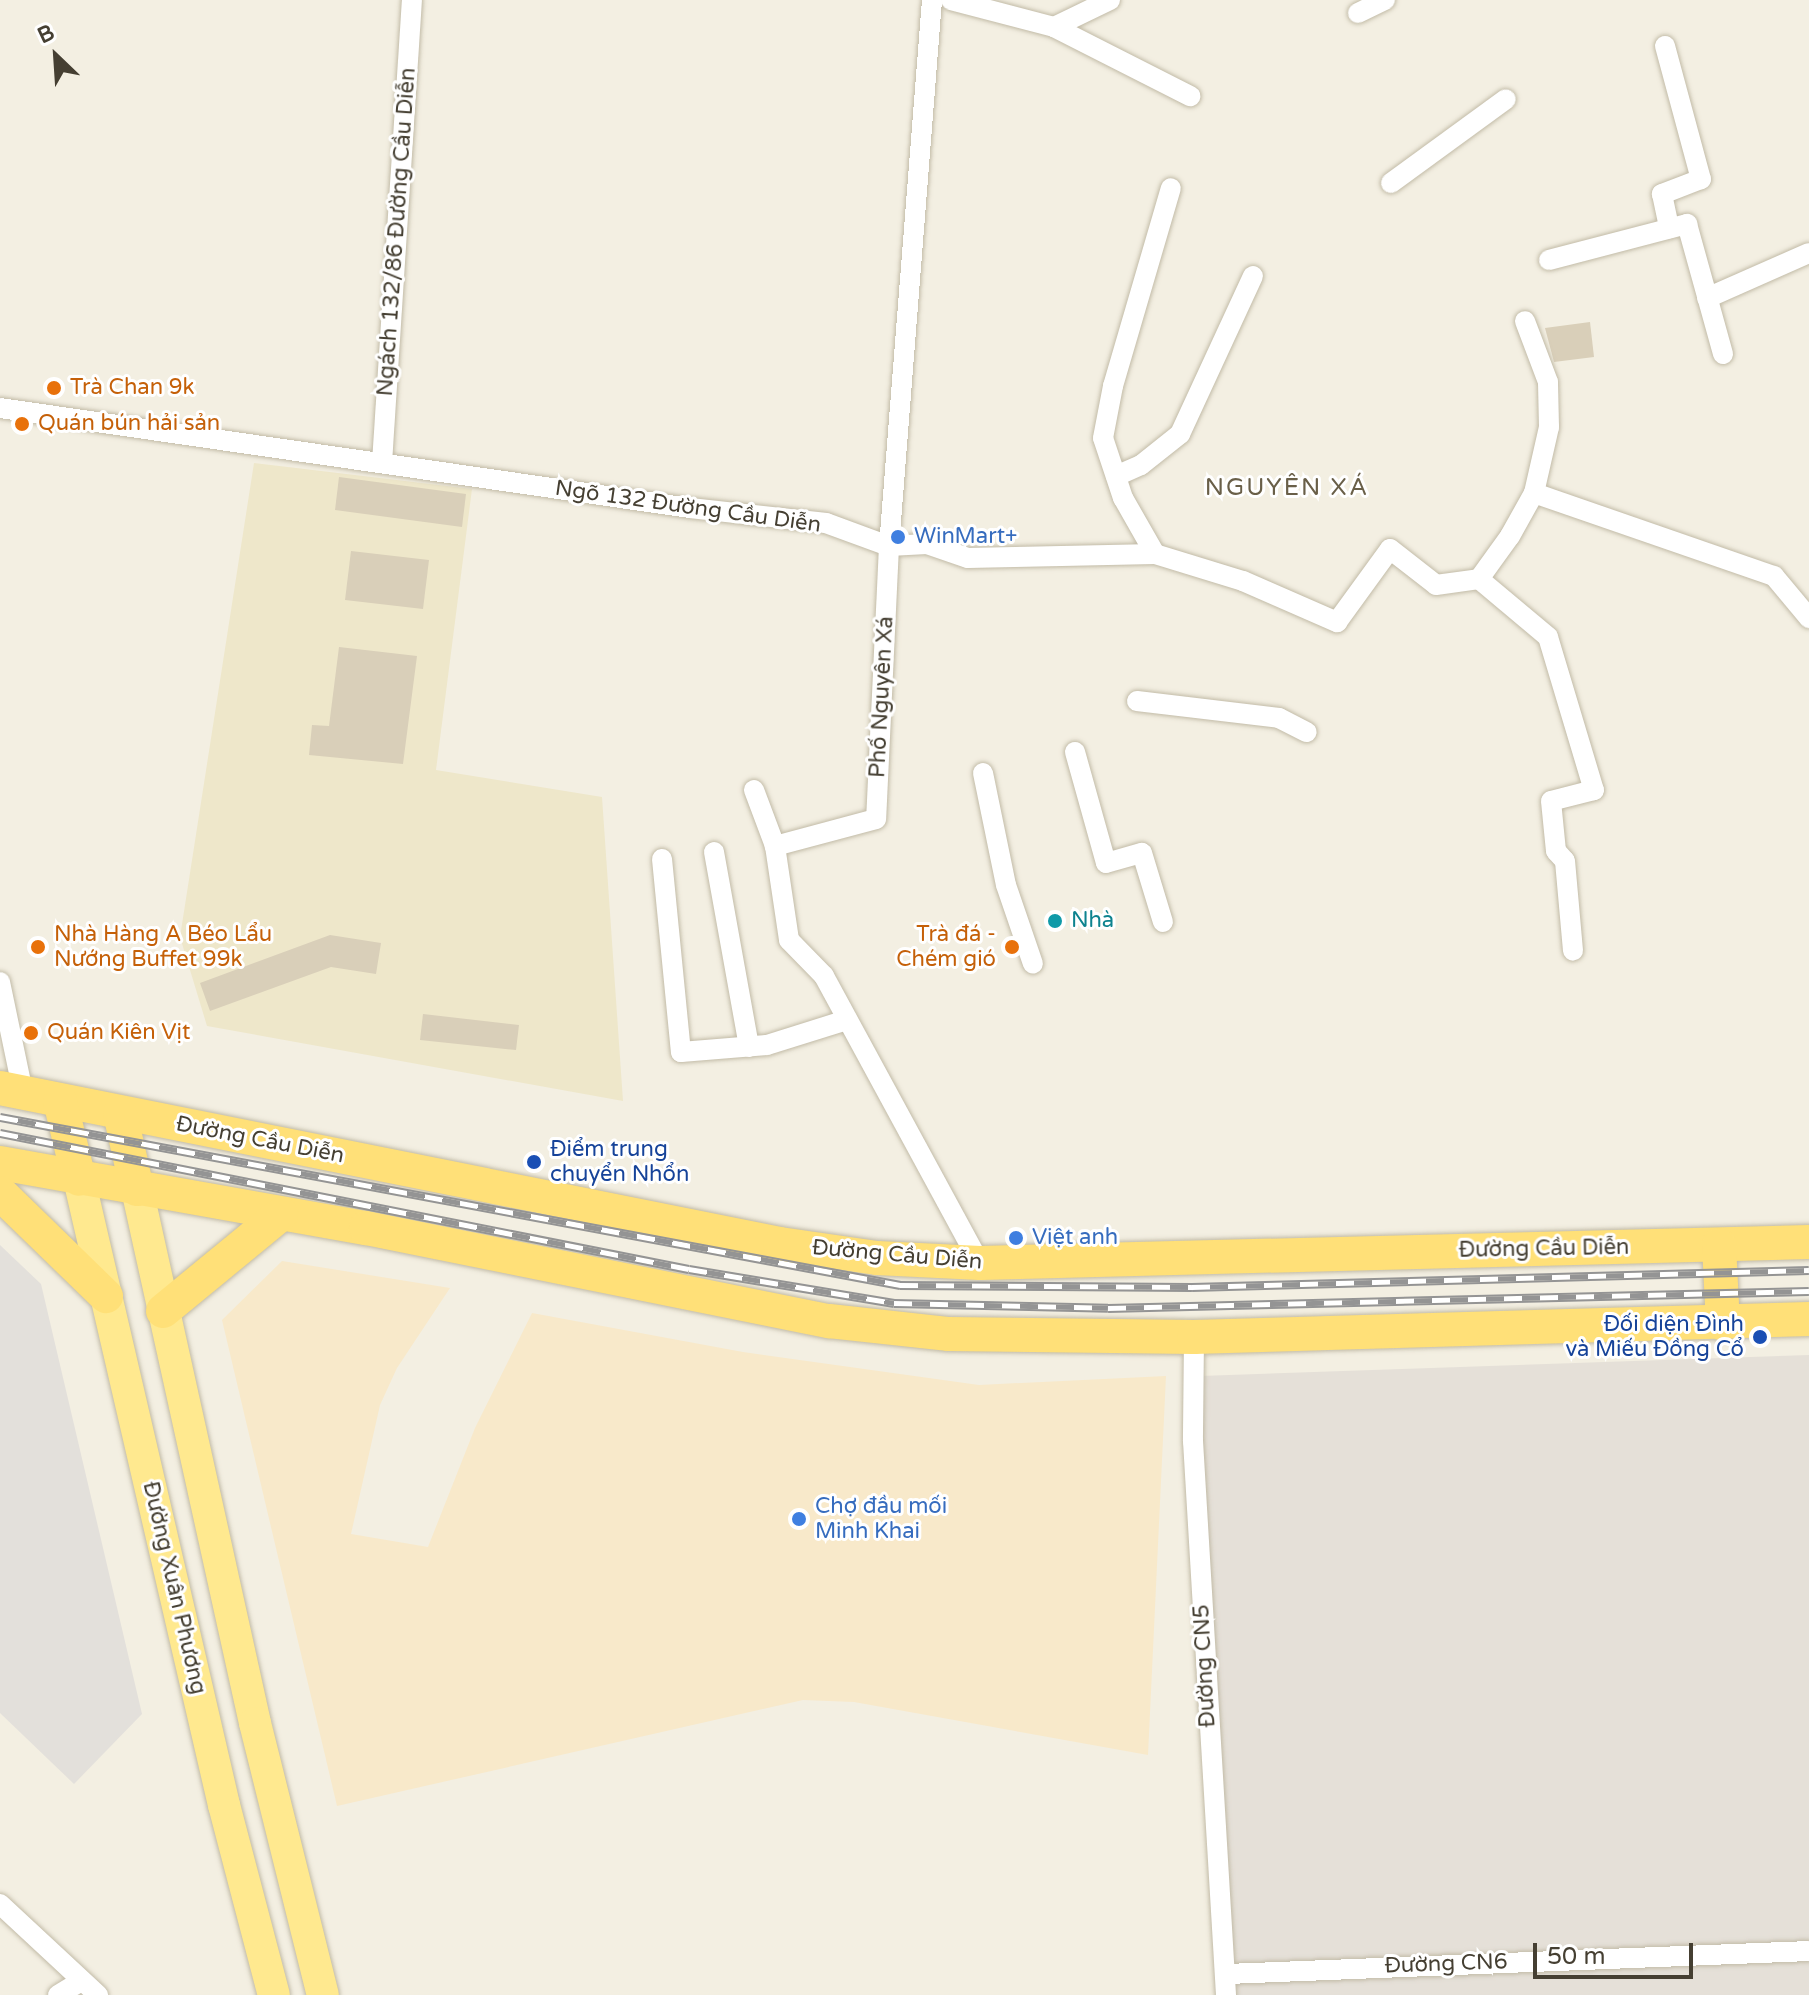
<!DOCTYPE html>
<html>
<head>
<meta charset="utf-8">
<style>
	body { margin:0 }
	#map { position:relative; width:1809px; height:1995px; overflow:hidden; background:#f3efe2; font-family:"Varela Round",sans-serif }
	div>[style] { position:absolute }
	.commercial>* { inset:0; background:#f8e9ca }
	.industrial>* { inset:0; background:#e5e0d8 }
	.education>* { inset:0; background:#eee7ca }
	.parking>* { inset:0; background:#e3e0db }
	.building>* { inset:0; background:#d9cfb9 }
	.roads { filter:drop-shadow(0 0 2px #c2bba7) drop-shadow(0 0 2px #c2bba7) }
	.minor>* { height:20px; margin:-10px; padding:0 10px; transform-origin:10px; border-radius:10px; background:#fff }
	.primary>* { height:32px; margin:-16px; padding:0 16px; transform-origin:16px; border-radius:16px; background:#ffe98f }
	.trunk>* { height:34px; margin:-17px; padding:0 17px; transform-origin:17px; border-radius:17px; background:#ffe078 }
	.rail>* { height:9px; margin-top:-4.5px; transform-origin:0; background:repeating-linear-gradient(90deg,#fff 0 18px,#949494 0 36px); box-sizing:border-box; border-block:2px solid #949494 }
	.dots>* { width:22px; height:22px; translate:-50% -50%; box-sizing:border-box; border:4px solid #fff; border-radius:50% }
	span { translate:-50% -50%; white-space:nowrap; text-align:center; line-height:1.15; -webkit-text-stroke:6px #fff; paint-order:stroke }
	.street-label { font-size:22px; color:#453f32 }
	.food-label { font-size:22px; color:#c56008 }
	.left { translate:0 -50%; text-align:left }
	.right { translate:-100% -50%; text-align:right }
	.shop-label { font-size:22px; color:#366cbe }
	.culture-label { font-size:22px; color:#0d838f }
	.transit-label { font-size:22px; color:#164399 }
	.neighbourhood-label { font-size:24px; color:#695f48; letter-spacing:2px }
	.north { position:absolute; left:16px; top:16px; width:80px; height:80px; -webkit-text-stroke:6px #fff; paint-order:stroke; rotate:335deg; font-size:22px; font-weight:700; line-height:32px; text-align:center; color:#453f32 }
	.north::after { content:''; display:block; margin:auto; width:28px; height:36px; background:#453f32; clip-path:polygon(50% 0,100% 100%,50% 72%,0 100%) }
	.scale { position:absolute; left:1533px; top:1943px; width:160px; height:36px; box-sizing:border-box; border:4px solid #453f32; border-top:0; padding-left:10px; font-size:24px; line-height:28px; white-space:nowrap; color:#453f32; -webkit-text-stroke:6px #fff; paint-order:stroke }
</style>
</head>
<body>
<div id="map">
	<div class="commercial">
		<i style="clip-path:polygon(282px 1261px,450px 1288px,397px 1368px,380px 1405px,351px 1534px,428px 1547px,475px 1428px,532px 1313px,743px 1352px,979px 1385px,1166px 1376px,1148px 1755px,854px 1702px,803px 1700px,337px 1806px,222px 1320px)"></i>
	</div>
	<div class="industrial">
		<i style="clip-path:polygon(1809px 1355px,1809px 1995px,1235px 1995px,1200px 1466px,1200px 1376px)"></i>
	</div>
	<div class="education">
		<i style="clip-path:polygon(254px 463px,472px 489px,436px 770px,602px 797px,623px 1101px,207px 1026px,180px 937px)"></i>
	</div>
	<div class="parking">
		<i style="clip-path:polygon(0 1245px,41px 1284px,142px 1714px,74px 1784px,0 1713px)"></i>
	</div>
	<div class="building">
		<i style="clip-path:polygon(1590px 322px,1594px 357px,1554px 362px,1545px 328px)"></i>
		<i style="clip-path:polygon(339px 477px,466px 494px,462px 527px,335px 510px)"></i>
		<i style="clip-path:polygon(351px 551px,429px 560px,423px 609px,345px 600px)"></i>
		<i style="clip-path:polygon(339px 647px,417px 656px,403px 764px,309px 755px,312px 725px,329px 726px)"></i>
		<i style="clip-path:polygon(330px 935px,381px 943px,376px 974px,331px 967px,210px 1011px,200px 983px)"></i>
		<i style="clip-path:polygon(423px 1014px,519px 1025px,516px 1050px,420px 1040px)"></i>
	</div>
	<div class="roads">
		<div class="minor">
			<i style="left:932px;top:0;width:548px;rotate:94.5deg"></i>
			<i style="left:889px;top:546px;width:273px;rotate:92.7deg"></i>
			<i style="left:876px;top:819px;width:105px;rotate:165deg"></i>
			<i style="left:775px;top:846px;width:95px;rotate:81.5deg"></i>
			<i style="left:789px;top:940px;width:50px;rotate:45.8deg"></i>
			<i style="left:824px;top:976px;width:327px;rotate:61.5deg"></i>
			<i style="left:951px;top:0;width:106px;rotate:14.7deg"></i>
			<i style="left:1054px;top:27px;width:153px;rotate:26.9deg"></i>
			<i style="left:1358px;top:13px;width:30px;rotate:-26deg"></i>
			<i style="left:1054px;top:27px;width:62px;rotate:-25.7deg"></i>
			<i style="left:1665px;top:46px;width:138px;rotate:74.9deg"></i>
			<i style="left:1701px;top:179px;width:42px;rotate:159deg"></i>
			<i style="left:1662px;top:194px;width:35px;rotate:78deg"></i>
			<i style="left:1391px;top:183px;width:142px;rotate:-36.1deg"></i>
			<i style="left:1549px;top:260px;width:143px;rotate:-14.6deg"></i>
			<i style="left:1687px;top:224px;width:135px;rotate:74.5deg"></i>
			<i style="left:1707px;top:298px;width:111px;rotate:-23.8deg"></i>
			<i style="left:0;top:408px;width:697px;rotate:8.25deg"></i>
			<i style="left:690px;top:508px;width:137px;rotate:6.3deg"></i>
			<i style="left:826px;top:523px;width:67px;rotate:20.1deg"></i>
			<i style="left:889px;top:546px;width:38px;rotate:-3deg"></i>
			<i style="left:927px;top:544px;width:43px;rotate:18.9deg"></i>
			<i style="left:968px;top:558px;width:187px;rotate:-1.2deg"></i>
			<i style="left:1155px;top:554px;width:92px;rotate:17.1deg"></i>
			<i style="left:1243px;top:581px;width:103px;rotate:23.6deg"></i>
			<i style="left:1337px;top:622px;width:90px;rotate:-54deg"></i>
			<i style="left:1390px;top:549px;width:58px;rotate:38deg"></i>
			<i style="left:1436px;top:585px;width:43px;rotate:-7.9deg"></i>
			<i style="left:1479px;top:579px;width:53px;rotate:-54.2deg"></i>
			<i style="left:1510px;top:536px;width:49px;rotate:-60.8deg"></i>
			<i style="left:1534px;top:493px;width:68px;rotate:-77.2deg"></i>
			<i style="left:1549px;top:427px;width:45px;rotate:-91.3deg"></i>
			<i style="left:1548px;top:382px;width:65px;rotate:-110.7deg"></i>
			<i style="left:382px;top:463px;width:464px;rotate:-86.3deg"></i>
			<i style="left:1116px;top:476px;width:27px;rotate:-24deg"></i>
			<i style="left:1141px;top:465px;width:50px;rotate:-38.5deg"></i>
			<i style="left:1180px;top:434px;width:174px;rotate:-65.2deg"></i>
			<i style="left:1534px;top:493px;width:254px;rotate:19.1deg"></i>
			<i style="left:1774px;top:576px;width:55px;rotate:50.2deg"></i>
			<i style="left:1155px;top:554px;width:64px;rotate:-119.7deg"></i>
			<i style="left:1123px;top:498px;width:63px;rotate:-108.4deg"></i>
			<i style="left:1103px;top:438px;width:53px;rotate:-79.1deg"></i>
			<i style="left:1113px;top:386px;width:206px;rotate:-73.7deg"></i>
			<i style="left:1479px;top:579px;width:90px;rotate:40deg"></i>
			<i style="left:1548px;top:637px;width:160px;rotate:73.3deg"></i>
			<i style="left:1594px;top:790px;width:44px;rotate:165.7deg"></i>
			<i style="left:1551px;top:801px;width:50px;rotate:84.3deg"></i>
			<i style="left:1556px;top:851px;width:13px;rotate:48deg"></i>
			<i style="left:1565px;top:861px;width:90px;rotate:84.9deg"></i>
			<i style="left:1137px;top:701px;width:143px;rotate:6.8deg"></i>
			<i style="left:1279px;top:718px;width:31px;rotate:27deg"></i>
			<i style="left:1075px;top:752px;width:115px;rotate:74.4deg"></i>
			<i style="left:1106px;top:863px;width:37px;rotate:-16deg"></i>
			<i style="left:1142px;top:853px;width:72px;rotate:73.1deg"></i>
			<i style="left:983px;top:773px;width:114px;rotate:78.4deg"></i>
			<i style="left:1006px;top:885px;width:83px;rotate:71.1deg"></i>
			<i style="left:754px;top:790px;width:60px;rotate:69.4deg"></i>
			<i style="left:714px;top:852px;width:198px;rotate:79.8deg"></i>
			<i style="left:662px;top:859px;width:194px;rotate:84.4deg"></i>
			<i style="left:681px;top:1052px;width:86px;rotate:-4.7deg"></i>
			<i style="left:767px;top:1045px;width:84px;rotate:-17.4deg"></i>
			<i style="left:0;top:982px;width:112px;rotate:78.2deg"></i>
			<i style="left:1194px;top:1337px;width:104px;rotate:90.6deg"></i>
			<i style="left:1193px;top:1441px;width:555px;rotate:86.59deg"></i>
			<i style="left:0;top:1904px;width:134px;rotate:42.9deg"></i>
			<i style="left:1227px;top:1974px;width:582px;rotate:-2.26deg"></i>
			<i style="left:58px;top:1995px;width:27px;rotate:-31deg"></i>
		</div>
		<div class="primary">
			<i style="left:79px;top:1179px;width:643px;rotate:76.96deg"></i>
			<i style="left:224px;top:1805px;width:196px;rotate:75.3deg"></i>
			<i style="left:137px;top:1189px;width:547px;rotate:77.54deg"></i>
			<i style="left:255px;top:1723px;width:280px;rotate:76deg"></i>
		</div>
		<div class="trunk">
			<i style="left:0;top:1088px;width:795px;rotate:11.31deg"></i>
			<i style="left:780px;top:1244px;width:98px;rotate:8.2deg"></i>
			<i style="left:877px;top:1258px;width:103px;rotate:2.8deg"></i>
			<i style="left:980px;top:1263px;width:829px;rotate:-1.45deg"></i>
			<i style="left:60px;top:1101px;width:80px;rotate:76.3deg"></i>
			<i style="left:120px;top:1113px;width:78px;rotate:77.4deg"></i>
			<i style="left:0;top:1163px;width:372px;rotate:10.1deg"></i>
			<i style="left:366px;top:1228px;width:472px;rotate:11.4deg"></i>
			<i style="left:829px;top:1321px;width:121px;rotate:6.2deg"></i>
			<i style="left:949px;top:1334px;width:245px;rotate:0.7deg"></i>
			<i style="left:1194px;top:1337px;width:615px;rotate:-1.68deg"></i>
			<i style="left:0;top:1193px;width:148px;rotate:44.2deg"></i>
			<i style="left:1719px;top:1245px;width:79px;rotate:87.1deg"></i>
			<i style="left:163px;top:1311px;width:153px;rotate:-39.4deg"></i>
		</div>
	</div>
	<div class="rail">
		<i style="left:0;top:1117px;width:916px;rotate:10.57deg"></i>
		<i style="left:900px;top:1285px;width:292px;rotate:0.4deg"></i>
		<i style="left:1192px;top:1287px;width:617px;rotate:-1.58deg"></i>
		<i style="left:0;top:1133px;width:702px;rotate:11.17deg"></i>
		<i style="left:689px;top:1269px;width:208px;rotate:9.4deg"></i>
		<i style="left:894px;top:1303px;width:214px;rotate:1.3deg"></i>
		<i style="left:1108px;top:1308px;width:701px;rotate:-1.39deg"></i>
	</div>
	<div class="dots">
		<i style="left:54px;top:388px;background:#e8710a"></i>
		<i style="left:22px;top:424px;background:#e8710a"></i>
		<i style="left:898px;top:537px;background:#3f7fe0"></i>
		<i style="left:1055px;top:921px;background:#0f9aa8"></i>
		<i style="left:38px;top:947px;background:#e8710a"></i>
		<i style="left:1012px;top:947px;background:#e8710a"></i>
		<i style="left:31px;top:1033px;background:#e8710a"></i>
		<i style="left:534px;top:1162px;background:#1a4fb4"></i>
		<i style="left:1016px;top:1238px;background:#3f7fe0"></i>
		<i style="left:1760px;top:1337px;background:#1a4fb4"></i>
		<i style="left:799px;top:1519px;background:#3f7fe0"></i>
	</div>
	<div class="street-label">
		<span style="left:397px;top:232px;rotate:-86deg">Ngách 132/86 Đường Cầu Diễn</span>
		<span style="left:688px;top:507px;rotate:8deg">Ngõ 132 Đường Cầu Diễn</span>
		<span style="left:882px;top:697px;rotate:-87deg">Phố Nguyên Xá</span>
		<span style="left:260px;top:1140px;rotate:11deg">Đường Cầu Diễn</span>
		<span style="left:1544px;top:1249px;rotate:-1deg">Đường Cầu Diễn</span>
		<span style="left:897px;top:1255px;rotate:5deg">Đường Cầu Diễn</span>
		<span style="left:174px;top:1588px;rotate:77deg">Đường Xuân Phương</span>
		<span style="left:1205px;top:1666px;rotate:-93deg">Đường CN5</span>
		<span style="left:1446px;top:1964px;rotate:-2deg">Đường CN6</span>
	</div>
	<div class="food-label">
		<span class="left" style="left:70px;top:388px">Trà Chan 9k</span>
		<span class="left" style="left:38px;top:424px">Quán bún hải sản</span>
		<span class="left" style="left:54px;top:947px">Nhà Hàng A Béo Lẩu<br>Nướng Buffet 99k</span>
		<span class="right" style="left:996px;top:947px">Trà đá -<br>Chém gió</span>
		<span class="left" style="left:47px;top:1033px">Quán Kiên Vịt</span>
	</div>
	<div class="shop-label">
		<span class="left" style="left:914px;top:537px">WinMart+</span>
		<span class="left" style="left:1032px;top:1238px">Việt anh</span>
		<span class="left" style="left:815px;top:1519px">Chợ đầu mối<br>Minh Khai</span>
	</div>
	<div class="culture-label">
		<span class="left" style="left:1071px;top:921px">Nhà</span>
	</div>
	<div class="transit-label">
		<span class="left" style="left:550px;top:1162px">Điểm trung<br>chuyển Nhổn</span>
		<span class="right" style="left:1744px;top:1337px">Đối diện Đình<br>và Miếu Đồng Cổ</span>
	</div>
	<div class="neighbourhood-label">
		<span style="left:1287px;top:488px">NGUYÊN XÁ</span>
	</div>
	<div class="north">B</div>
	<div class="scale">50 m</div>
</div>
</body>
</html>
